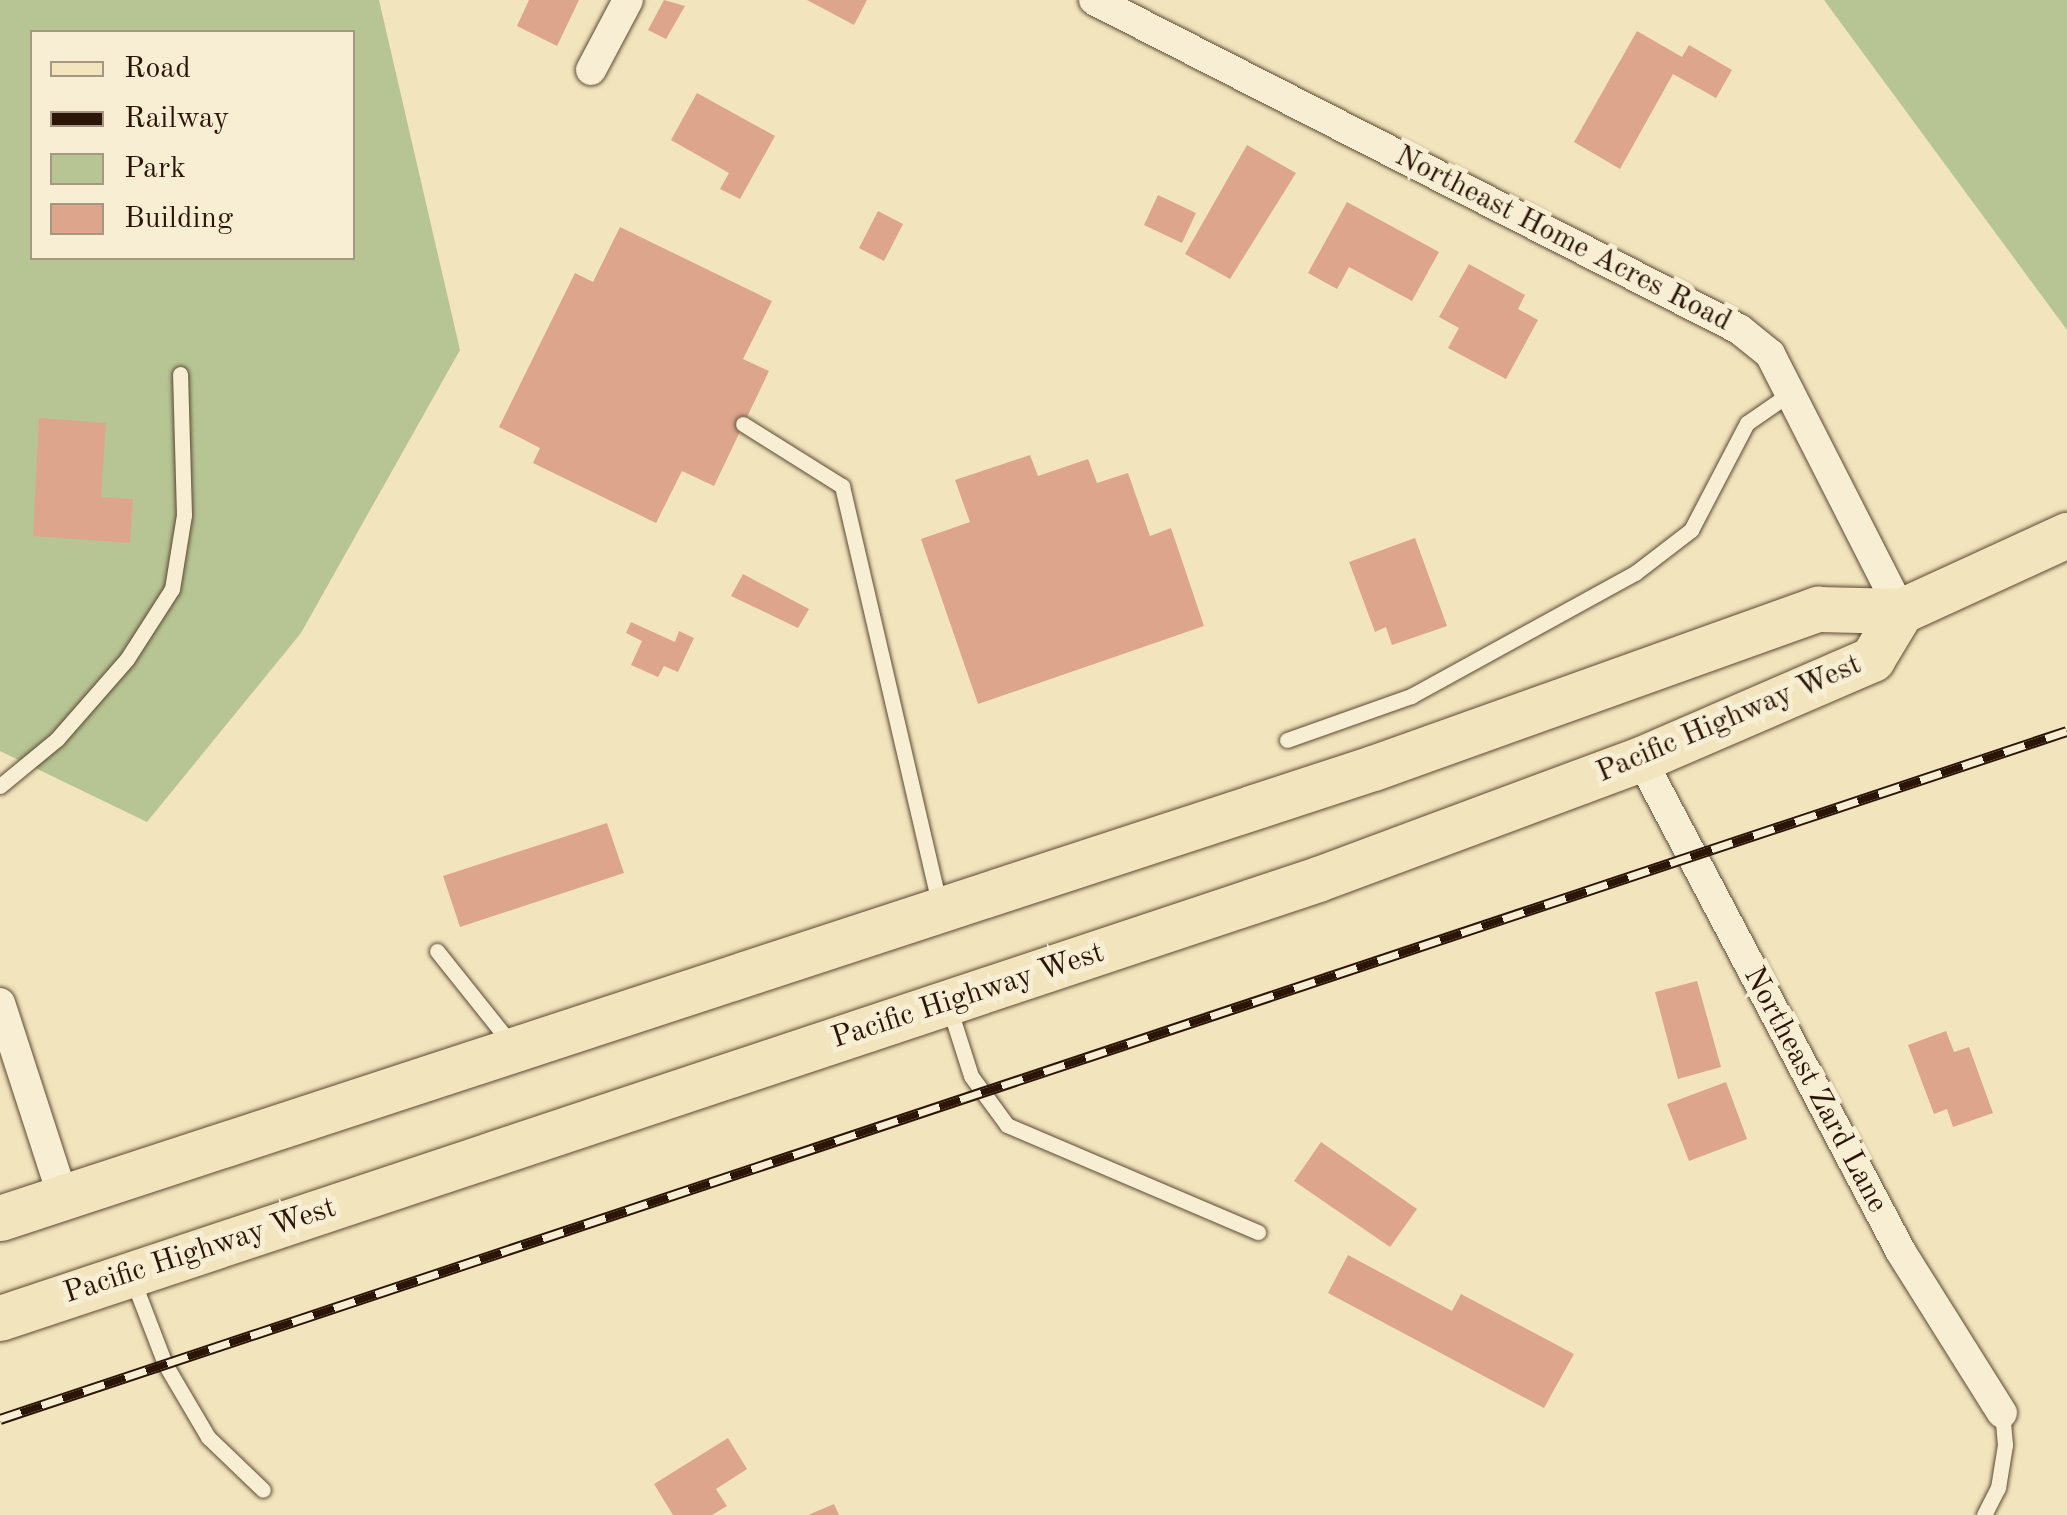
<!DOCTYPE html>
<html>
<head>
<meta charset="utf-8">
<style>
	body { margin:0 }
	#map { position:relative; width:2067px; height:1515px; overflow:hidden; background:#f2e5bd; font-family:"Old Standard TT",serif }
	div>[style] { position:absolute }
	.green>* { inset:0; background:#b7c594 }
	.building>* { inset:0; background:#dea58d }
	.roads { filter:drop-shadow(0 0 2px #5d4934) drop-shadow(0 0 2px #5d4934) }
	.lane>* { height:15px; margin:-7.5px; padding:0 7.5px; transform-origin:7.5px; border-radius:7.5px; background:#f7eed4 }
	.street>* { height:30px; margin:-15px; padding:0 15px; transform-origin:15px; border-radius:15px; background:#f7eed4 }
	.primary>* { height:45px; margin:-22.5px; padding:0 22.5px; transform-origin:22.5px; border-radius:22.5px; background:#f2e5bd }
	.rail>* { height:11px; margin-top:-5.5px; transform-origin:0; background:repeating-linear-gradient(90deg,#f7eed4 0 22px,#2b1507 0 44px); box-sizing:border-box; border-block:2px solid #2b1507 }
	span { translate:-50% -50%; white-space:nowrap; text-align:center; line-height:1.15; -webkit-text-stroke:10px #f7eed4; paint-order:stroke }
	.street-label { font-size:30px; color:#2b1507 }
	.legend { position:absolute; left:30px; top:30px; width:325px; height:230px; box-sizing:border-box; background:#f7eed4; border:2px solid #a59782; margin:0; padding:12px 18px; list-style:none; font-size:30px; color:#2b1507 }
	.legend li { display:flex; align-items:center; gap:20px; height:50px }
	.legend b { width:50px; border:2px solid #a59782 }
</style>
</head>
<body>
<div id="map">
	<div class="green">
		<i style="clip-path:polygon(evenodd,0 0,379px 0,460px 350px,301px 633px,147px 822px,0 751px,0 0,32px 32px,352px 32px,352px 258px,32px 258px,32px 32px)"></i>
		<i style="clip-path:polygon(1824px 0,2067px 0,2067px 330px)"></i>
	</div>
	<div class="building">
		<i style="clip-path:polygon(529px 0,579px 0,557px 46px,517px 26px)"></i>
		<i style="clip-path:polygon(664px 0,685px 6px,666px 39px,648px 30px)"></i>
		<i style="clip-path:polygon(807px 0,867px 0,854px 25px)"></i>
		<i style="clip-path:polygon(1637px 31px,1682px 57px,1689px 45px,1732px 70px,1716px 98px,1673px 74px,1620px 169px,1574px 142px)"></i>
		<i style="clip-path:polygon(697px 93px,775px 136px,740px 199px,720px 189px,729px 173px,671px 140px)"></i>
		<i style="clip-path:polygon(1247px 145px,1296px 173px,1230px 279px,1185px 254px)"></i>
		<i style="clip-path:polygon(1158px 195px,1196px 213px,1182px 243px,1144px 225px)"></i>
		<i style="clip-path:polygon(1347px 202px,1439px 252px,1412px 301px,1349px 267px,1337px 289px,1308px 273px)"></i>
		<i style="clip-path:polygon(878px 211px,903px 224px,884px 261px,859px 248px)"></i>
		<i style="clip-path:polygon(620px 227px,772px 301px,743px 359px,769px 371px,714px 486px,682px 471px,656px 523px,533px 463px,540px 448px,499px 427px,575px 273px,593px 282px)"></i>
		<i style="clip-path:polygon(1469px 264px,1525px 295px,1518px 309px,1538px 320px,1506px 379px,1448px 348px,1459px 328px,1439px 317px)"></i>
		<i style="clip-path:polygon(39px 418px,106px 423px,101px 497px,133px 499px,130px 543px,33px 536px)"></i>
		<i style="clip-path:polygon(1030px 455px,1038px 476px,1088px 459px,1097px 483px,1128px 473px,1150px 536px,1171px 528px,1204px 626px,978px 704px,921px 539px,970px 522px,955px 480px)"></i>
		<i style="clip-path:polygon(1415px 538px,1447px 626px,1392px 645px,1386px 627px,1375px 632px,1349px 562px)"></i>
		<i style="clip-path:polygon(743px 574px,809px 609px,798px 628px,731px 596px)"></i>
		<i style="clip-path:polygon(631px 622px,675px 642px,679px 631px,694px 638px,678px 672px,664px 666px,658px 677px,631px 665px,642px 641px,626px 633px)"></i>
		<i style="clip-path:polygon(607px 823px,624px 873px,460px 927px,443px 876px)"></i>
		<i style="clip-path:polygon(1697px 981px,1721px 1067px,1678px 1079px,1655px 992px)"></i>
		<i style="clip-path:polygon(1946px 1031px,1954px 1052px,1969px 1047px,1993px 1113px,1953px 1127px,1947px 1109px,1934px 1114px,1908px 1045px)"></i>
		<i style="clip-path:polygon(1726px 1082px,1747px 1139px,1689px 1161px,1667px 1104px)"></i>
		<i style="clip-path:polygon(1321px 1142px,1417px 1209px,1390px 1247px,1294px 1181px)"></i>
		<i style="clip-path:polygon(1348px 1255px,1452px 1311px,1461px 1294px,1574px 1354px,1544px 1408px,1328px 1293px)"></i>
		<i style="clip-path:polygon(728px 1438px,747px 1469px,716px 1489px,727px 1506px,712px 1515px,673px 1515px,654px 1484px)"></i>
		<i style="clip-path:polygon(834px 1504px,839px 1515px,808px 1515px)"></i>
	</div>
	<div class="roads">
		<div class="lane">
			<i style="left:743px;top:424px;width:117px;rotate:32.1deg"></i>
			<i style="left:842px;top:486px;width:431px;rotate:76.9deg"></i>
			<i style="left:1287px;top:740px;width:132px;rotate:-19.5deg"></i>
			<i style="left:1411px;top:696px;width:256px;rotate:-28.8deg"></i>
			<i style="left:1635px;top:573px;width:71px;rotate:-37.5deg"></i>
			<i style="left:1691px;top:530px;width:121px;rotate:-62.4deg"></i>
			<i style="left:1747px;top:423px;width:51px;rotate:-34.6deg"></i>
			<i style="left:0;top:786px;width:74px;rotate:-39.5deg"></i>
			<i style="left:57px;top:739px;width:106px;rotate:-48.8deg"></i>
			<i style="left:127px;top:659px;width:83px;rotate:-57.3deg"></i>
			<i style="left:172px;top:589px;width:75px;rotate:-80.8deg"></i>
			<i style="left:184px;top:515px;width:141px;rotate:-91.6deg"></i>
			<i style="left:437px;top:951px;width:120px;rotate:51.4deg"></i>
			<i style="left:949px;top:1007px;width:72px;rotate:72.3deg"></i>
			<i style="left:971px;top:1076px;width:61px;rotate:53.7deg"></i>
			<i style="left:1007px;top:1125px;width:273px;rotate:23.1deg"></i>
			<i style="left:132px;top:1278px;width:92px;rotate:69deg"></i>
			<i style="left:165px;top:1364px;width:85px;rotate:59.5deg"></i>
			<i style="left:208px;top:1437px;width:76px;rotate:43.9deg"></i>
			<i style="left:1984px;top:1515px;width:30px;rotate:-63deg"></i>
			<i style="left:1998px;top:1488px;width:44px;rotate:-80.8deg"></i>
			<i style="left:2005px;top:1445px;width:32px;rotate:-95deg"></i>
		</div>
		<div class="street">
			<i style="left:1094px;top:0;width:724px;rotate:27.03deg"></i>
			<i style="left:1739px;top:329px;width:40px;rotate:39deg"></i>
			<i style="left:1770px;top:354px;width:288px;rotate:63deg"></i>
			<i style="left:591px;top:70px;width:79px;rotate:-62.1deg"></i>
			<i style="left:1641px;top:759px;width:557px;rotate:62.19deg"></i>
			<i style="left:1901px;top:1252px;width:190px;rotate:57.9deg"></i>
			<i style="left:0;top:1003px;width:204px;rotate:72deg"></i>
		</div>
		<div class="primary">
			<i style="left:0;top:1218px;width:1445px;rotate:-18.15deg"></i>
			<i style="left:1373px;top:768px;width:473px;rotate:-19.7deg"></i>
			<i style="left:1818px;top:609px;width:83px;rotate:1.4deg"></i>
			<i style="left:1901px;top:611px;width:183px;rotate:-24.6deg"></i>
			<i style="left:0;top:1318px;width:1389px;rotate:-18.42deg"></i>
			<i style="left:1318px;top:879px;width:345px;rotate:-20.4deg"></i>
			<i style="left:1641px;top:759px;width:252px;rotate:-23.4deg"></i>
			<i style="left:1872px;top:659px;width:56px;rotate:-58.9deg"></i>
		</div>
	</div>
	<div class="rail">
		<i style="left:0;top:1419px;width:2178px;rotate:-18.41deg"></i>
	</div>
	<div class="street-label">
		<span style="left:1563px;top:239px;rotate:27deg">Northeast Home Acres Road</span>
		<span style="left:1729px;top:719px;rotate:-23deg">Pacific Highway West</span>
		<span style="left:968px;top:996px;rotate:-18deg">Pacific Highway West</span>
		<span style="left:1815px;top:1090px;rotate:62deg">Northeast Zard Lane</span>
		<span style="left:200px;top:1251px;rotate:-18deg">Pacific Highway West</span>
	</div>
	<ul class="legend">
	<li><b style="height:12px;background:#f2e5bd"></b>Road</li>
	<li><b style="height:12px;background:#2b1507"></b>Railway</li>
	<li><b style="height:28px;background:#b7c594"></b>Park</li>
	<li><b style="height:28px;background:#dea58d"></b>Building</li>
	</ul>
</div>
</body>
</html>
